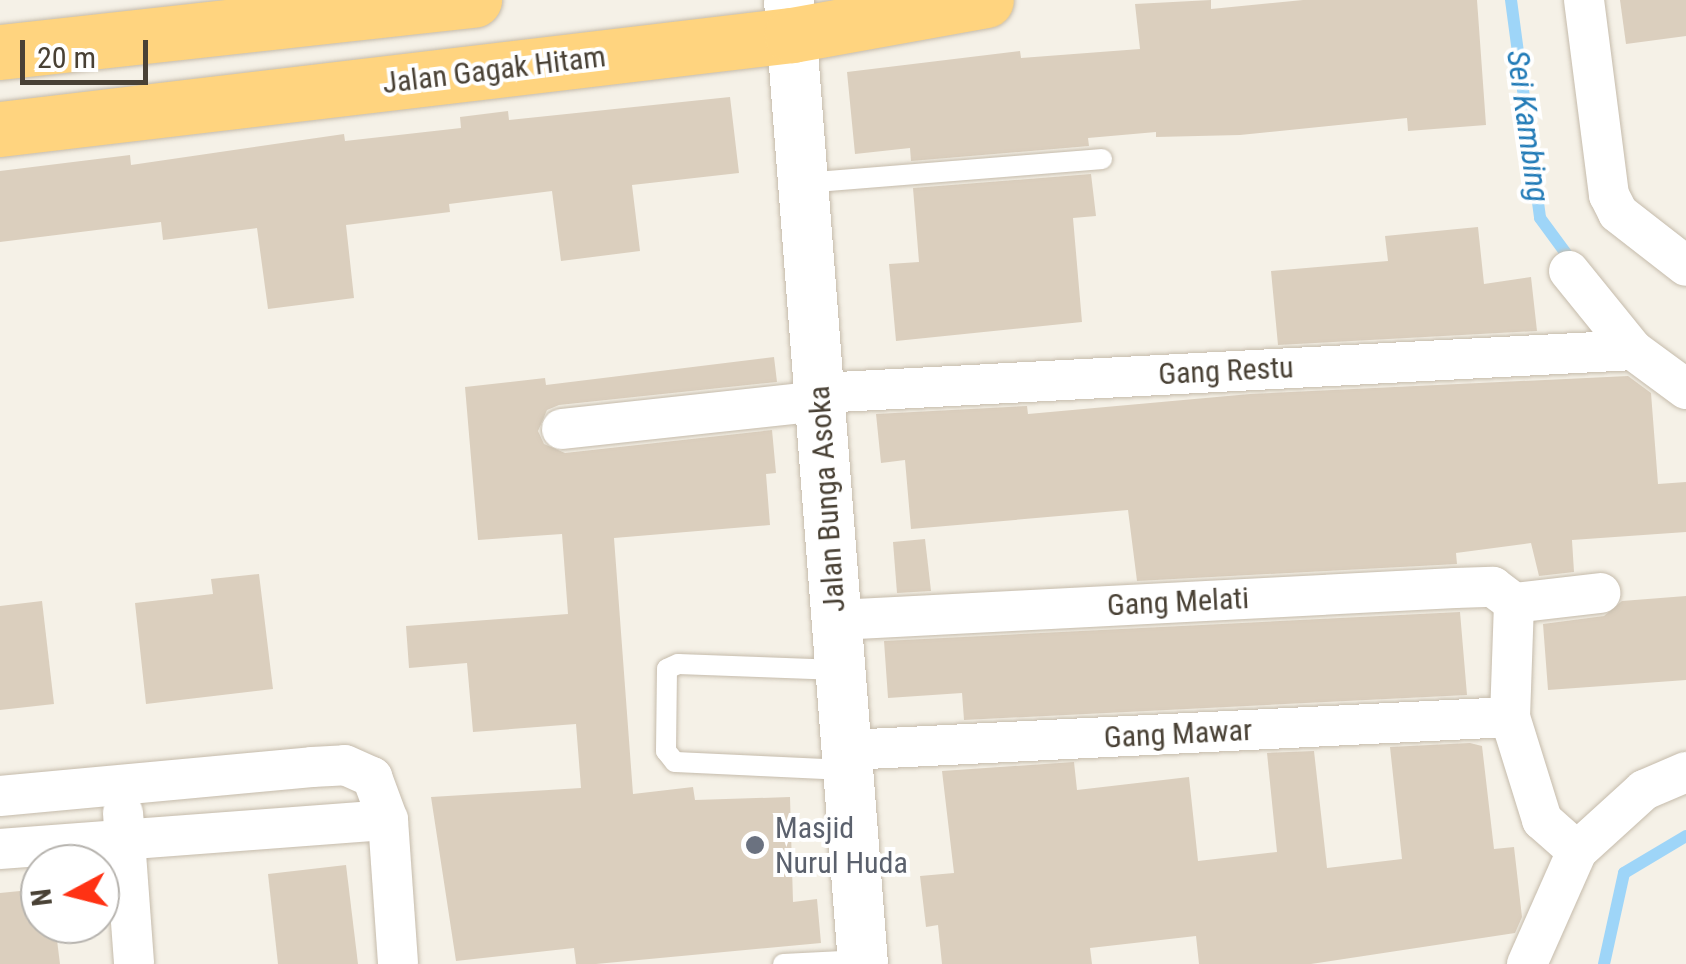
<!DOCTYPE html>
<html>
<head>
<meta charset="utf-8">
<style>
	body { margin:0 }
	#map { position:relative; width:1686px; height:964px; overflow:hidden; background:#f5f1e7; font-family:"Roboto Condensed",sans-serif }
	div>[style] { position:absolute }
	.stream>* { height:12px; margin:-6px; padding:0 6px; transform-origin:6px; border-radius:6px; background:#9ed5f8 }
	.building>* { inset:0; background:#dbcfbe }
	.roads { filter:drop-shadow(0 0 2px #c5bbab) drop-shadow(0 0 2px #c5bbab) }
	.service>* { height:20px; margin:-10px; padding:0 10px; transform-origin:10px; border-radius:10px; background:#fff }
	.minor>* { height:40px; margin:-20px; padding:0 20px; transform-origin:20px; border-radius:20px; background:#fff }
	.tertiary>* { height:50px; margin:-25px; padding:0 25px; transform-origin:25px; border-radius:25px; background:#fff }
	.trunk>* { height:55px; margin:-27.5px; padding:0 27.5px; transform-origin:27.5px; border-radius:27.5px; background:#ffd47f }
	.dots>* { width:28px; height:28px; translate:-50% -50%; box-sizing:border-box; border:5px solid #fff; border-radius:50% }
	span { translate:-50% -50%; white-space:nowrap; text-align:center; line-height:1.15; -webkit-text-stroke:8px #fff; paint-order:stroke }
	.street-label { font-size:30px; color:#494135 }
	.worship-label { font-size:30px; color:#5b616d }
	.left { translate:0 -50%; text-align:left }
	.water-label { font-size:32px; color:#227bb7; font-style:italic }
	.north { position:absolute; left:20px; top:844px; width:100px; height:100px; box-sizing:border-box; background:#fff; border:2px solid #b6b3ae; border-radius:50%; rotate:263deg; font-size:28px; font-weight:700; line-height:40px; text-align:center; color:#494135 }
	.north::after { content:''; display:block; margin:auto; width:35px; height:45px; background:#ff3214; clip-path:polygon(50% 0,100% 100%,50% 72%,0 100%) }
	.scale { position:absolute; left:20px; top:40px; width:128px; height:45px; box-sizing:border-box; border:5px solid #494135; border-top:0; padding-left:12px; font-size:30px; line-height:35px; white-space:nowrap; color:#494135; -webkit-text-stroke:8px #fff; paint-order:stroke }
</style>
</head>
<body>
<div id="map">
	<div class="stream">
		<i style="left:1511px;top:0;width:220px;rotate:82.4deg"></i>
		<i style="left:1540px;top:218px;width:56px;rotate:53.7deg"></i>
		<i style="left:1604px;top:964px;width:93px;rotate:-77.6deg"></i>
		<i style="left:1624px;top:873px;width:72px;rotate:-30.8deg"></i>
	</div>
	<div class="building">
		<i style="clip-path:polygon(1211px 0,1211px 9px,1303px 0,1477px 0,1486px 125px,1408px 131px,1407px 118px,1240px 135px,1156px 137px,1156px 132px,1088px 138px,1089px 146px,911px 161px,910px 148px,855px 154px,847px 72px,1020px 51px,1021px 58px,1140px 49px,1135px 4px)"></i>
		<i style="clip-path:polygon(1620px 0,1686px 0,1686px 36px,1626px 44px)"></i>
		<i style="clip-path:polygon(730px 97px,739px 173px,632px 185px,640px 251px,561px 261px,552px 191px,449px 204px,450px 212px,346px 225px,354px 298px,268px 309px,257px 228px,163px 240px,161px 222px,0 242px,0 171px,130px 155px,131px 165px,344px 134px,345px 141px,461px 128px,460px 117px,508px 111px,509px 120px)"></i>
		<i style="clip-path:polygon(1091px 174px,1096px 216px,1073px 218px,1082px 322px,896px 341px,889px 264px,919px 262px,913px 188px)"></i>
		<i style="clip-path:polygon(1478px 227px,1484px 284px,1531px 277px,1537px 331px,1278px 345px,1271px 271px,1388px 261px,1385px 236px)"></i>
		<i style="clip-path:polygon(774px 357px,777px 382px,559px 405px,547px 410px,538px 431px,544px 444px,565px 453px,772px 430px,776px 473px,766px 474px,770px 525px,614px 538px,633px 794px,693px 787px,695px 800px,790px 797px,793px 902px,817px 899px,821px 943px,596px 964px,576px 964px,574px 948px,456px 961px,431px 797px,581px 788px,576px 724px,473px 732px,467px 663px,409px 668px,406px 626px,568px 614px,562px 534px,478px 540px,465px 387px,545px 378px,546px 385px)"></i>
		<i style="clip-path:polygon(1628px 376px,1651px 393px,1658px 484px,1686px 482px,1686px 532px,1572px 540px,1574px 572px,1539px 576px,1531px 543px,1456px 553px,1457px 564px,1137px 581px,1128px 510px,911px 529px,905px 460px,881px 463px,876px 414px,1027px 406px,1028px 414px,1250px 394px)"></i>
		<i style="clip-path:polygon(925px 539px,931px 591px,897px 593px,893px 542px)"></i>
		<i style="clip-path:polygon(259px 574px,273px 689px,146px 704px,135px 603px,213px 594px,211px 579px)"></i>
		<i style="clip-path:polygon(1686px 596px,1686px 680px,1548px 690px,1543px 624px,1604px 616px,1622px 601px)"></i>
		<i style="clip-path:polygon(42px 601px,54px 704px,0 710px,0 606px)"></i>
		<i style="clip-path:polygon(1460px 612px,1467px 695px,964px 720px,962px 693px,888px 698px,884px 641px)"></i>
		<i style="clip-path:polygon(1470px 743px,1482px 746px,1494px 849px,1514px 847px,1522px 917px,1515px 933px,1311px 964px,1199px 964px,1196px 936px,1090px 948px,1092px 964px,942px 964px,938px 925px,926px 927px,920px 876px,954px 873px,942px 771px,1074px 762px,1077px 790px,1189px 777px,1198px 861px,1277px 852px,1267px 753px,1314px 751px,1327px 868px,1402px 859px,1390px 747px)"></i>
		<i style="clip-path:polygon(346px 865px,358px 964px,278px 964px,268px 874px)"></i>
		<i style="clip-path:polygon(40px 889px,40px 924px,55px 924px,60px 964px,0 964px,0 893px)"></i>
	</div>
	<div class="roads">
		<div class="service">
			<i style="left:804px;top:183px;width:299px;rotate:-4.6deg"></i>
			<i style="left:839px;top:670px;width:161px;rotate:-177.9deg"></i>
			<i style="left:678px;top:664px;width:12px;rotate:156deg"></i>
			<i style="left:667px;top:669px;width:82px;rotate:90.7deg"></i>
			<i style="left:666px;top:751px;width:14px;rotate:51deg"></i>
			<i style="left:675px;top:762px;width:171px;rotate:2.7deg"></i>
			<i style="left:783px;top:964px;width:80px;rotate:-2.9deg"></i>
		</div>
		<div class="minor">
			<i style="left:1584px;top:0;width:197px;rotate:82.7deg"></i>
			<i style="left:1609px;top:195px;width:20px;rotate:63deg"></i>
			<i style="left:1618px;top:213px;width:86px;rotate:37.9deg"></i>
			<i style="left:1569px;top:271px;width:102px;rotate:51deg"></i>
			<i style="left:1633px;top:350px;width:66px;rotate:36.3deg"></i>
			<i style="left:819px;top:393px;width:815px;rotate:-3.02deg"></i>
			<i style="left:562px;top:429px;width:260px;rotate:-6.2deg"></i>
			<i style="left:1514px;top:603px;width:114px;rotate:92deg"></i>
			<i style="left:1510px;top:717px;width:108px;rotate:72.7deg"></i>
			<i style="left:1542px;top:820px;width:47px;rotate:41.5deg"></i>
			<i style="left:1514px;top:603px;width:87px;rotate:-6.6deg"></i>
			<i style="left:837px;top:620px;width:619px;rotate:-2.96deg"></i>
			<i style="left:1455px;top:588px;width:38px;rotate:-2deg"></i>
			<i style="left:1493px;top:587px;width:26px;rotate:37deg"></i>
			<i style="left:847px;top:750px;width:664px;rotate:-2.85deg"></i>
			<i style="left:0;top:796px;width:313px;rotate:-5.3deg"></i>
			<i style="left:312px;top:767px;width:33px;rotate:-3deg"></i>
			<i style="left:345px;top:765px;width:30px;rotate:24deg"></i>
			<i style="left:372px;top:777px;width:46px;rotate:69.6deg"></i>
			<i style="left:388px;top:820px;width:144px;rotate:86deg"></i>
			<i style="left:123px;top:813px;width:151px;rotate:85.8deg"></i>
			<i style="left:0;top:849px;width:389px;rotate:-4.3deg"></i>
			<i style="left:1527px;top:964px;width:124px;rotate:-66.1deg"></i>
			<i style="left:1577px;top:851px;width:91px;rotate:-42.3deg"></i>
			<i style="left:1644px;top:790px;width:46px;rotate:-23.2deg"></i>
		</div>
		<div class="tertiary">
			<i style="left:789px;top:0;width:967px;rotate:85.61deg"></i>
		</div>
		<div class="trunk">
			<i style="left:0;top:52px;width:477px;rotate:-6.3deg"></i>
			<i style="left:0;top:129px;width:798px;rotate:-6.77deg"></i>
			<i style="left:792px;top:35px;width:197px;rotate:-10.2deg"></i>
		</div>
	</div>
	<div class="dots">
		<i style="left:755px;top:845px;background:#6b7280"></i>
	</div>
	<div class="street-label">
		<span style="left:494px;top:70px;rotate:-7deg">Jalan Gagak Hitam</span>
		<span style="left:1226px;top:371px;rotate:-3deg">Gang Restu</span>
		<span style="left:827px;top:499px;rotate:-94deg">Jalan Bunga Asoka</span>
		<span style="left:1178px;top:602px;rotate:-3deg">Gang Melati</span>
		<span style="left:1178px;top:734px;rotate:-3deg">Gang Mawar</span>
	</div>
	<div class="worship-label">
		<span class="left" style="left:775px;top:845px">Masjid<br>Nurul Huda</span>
	</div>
	<div class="water-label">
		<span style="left:1528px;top:126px;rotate:82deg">Sei Kambing</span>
	</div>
	<div class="north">N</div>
	<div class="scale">20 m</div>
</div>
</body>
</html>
